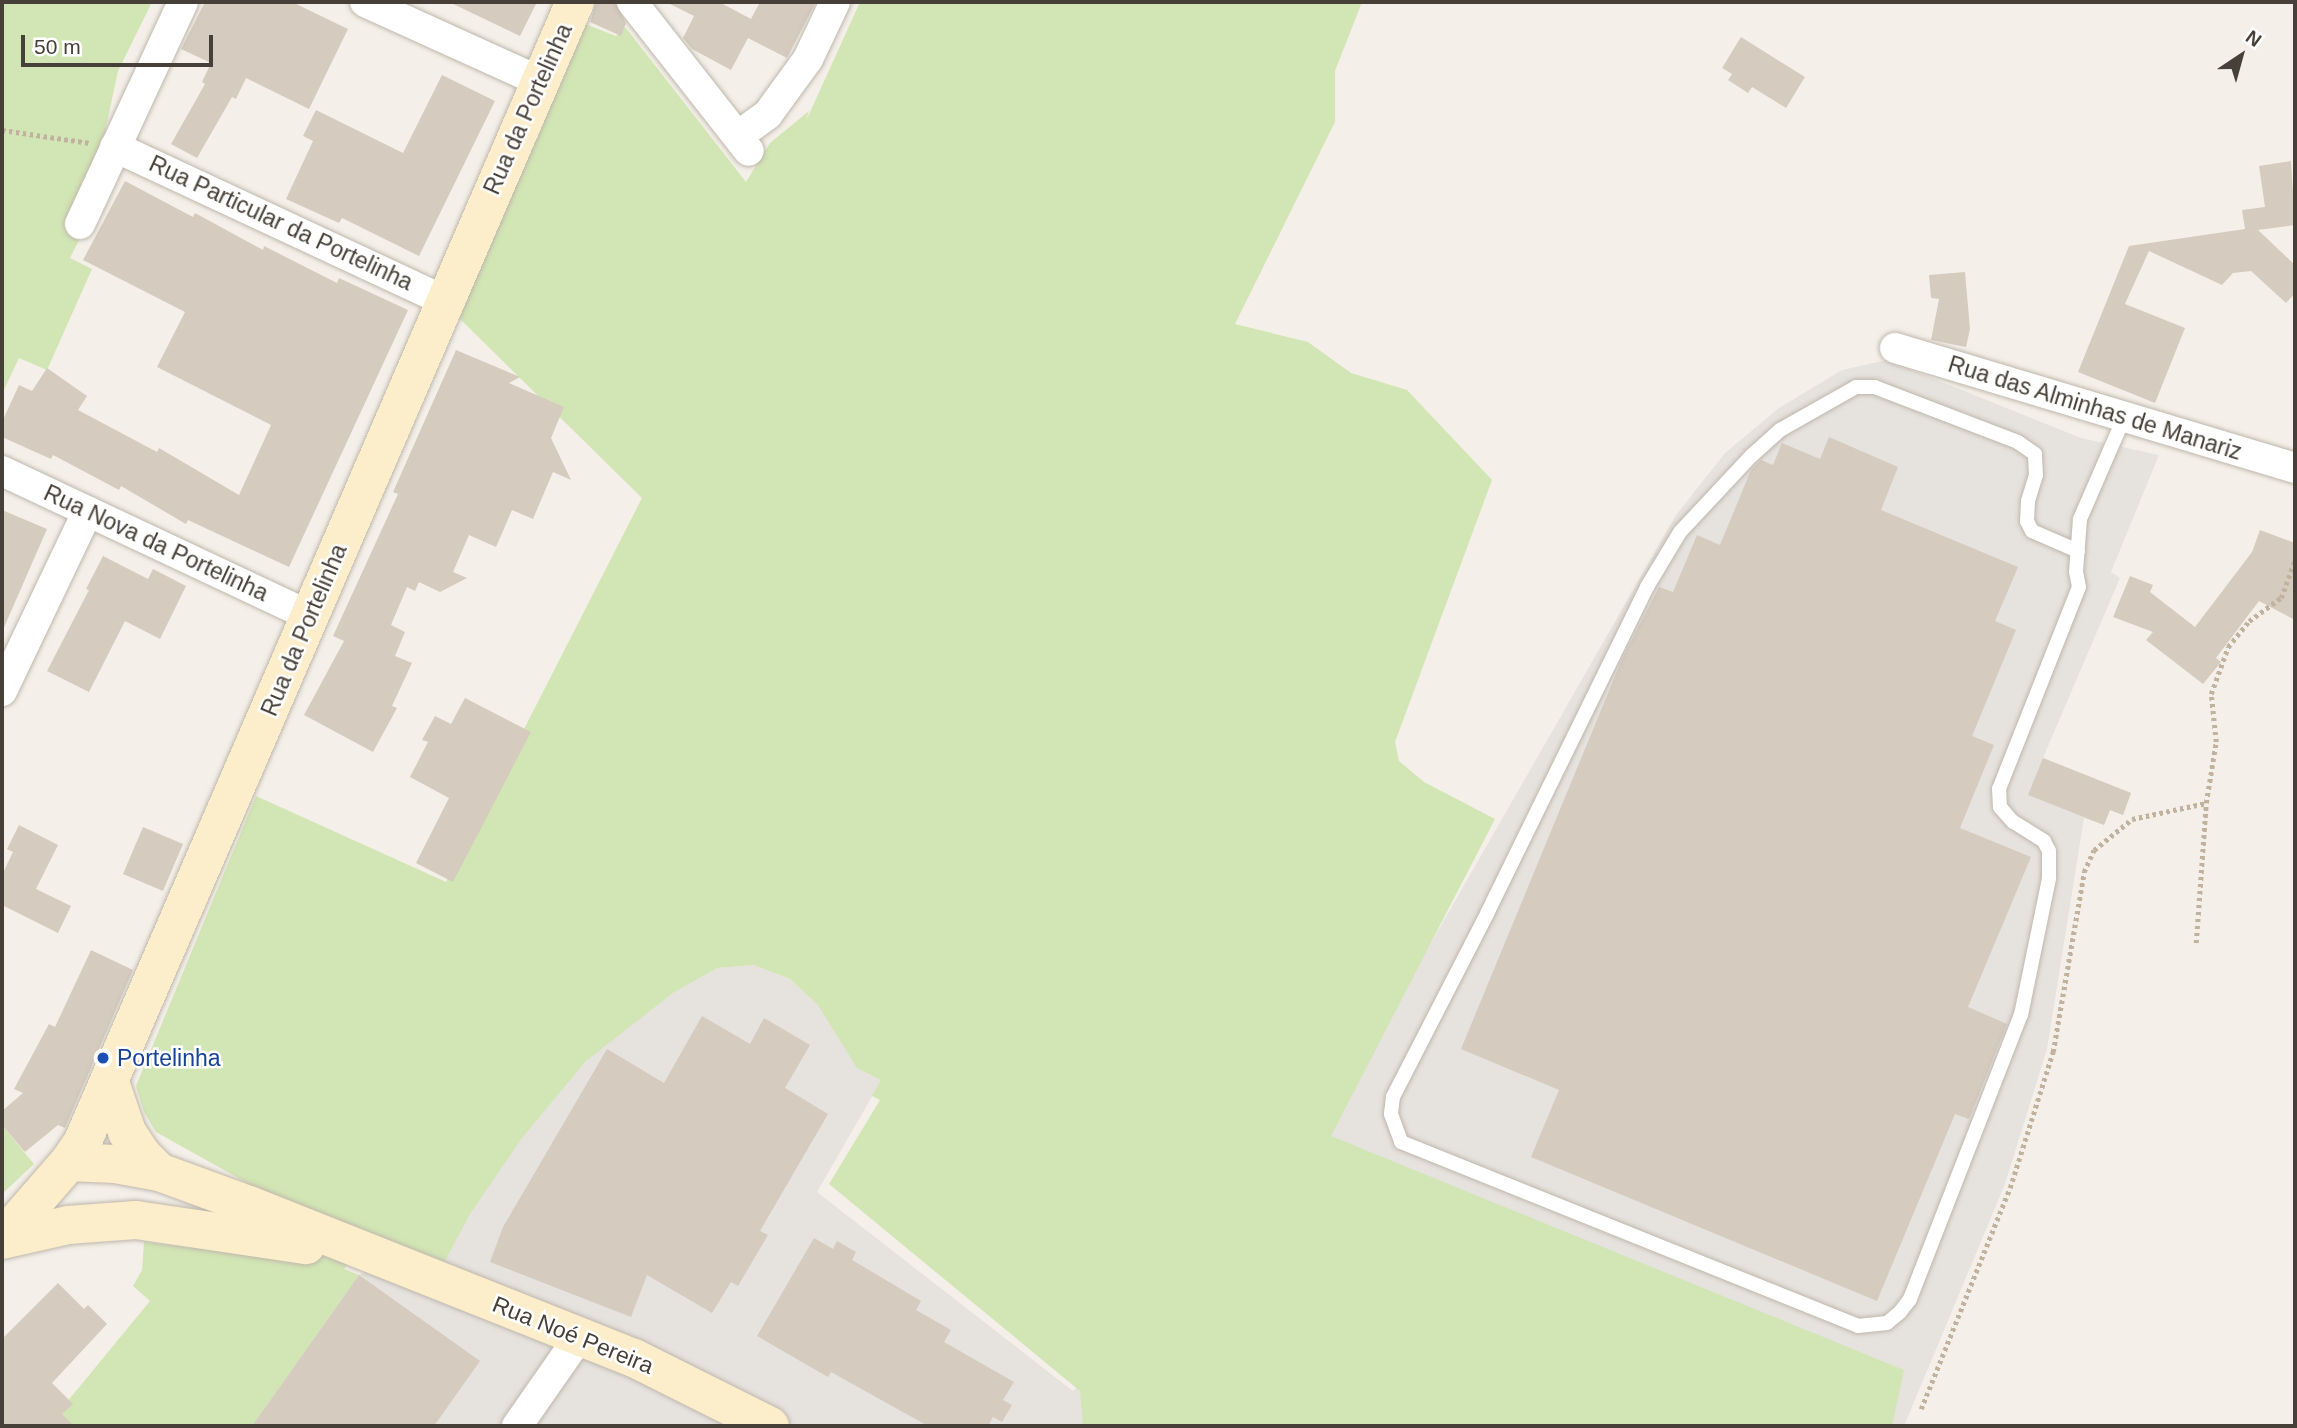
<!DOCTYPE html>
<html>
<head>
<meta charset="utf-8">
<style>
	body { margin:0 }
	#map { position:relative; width:2297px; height:1428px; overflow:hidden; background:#f4f0e9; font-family:Arial,sans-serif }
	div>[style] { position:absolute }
	.industrial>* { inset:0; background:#e6e2de }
	.green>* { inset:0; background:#d2e5b4 }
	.building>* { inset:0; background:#d5cbbf }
	.path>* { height:4.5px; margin-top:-2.25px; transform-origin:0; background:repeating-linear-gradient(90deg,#c0b29e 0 3.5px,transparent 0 7px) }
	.roads { filter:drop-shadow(0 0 2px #bfb7ac) drop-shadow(0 0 2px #bfb7ac) }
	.lane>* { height:14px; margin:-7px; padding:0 7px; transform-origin:7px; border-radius:7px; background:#fff }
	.street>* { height:30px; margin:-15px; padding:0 15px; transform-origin:15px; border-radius:15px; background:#fff }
	.secondary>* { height:38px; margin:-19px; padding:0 19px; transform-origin:19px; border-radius:19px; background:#fcedcb }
	.dots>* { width:19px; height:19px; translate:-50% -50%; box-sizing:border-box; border:4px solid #fff; border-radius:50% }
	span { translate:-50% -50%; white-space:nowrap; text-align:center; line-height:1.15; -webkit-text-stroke:5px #fff; paint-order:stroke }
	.street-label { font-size:23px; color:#474038 }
	.transit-label { font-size:23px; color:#164399 }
	.left { translate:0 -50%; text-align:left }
	.frame { position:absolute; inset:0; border:4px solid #474038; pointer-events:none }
	.north { position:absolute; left:2206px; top:21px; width:70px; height:70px; -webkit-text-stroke:5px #fff; paint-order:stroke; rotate:36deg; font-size:19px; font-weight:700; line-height:28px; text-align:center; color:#474038 }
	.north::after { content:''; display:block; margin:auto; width:24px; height:32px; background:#474038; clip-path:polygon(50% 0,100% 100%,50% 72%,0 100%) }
	.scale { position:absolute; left:21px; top:35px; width:192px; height:32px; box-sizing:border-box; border:4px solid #474038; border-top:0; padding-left:9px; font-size:21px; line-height:24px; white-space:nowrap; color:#474038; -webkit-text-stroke:5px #fff; paint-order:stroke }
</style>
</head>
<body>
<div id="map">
	<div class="industrial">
		<i style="clip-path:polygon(1887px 360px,2081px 438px,2159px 455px,2111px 572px,2120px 578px,2043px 758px,2131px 793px,2123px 815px,2110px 810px,2104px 825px,2084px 818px,2047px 1049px,2005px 1184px,1904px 1426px,252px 1426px,359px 1275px,424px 1242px,555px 1088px,603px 1046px,673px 993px,717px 968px,754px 965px,790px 979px,888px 1069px,817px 1192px,1073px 1391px,1320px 1137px,1676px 515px,1725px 453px,1779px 408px,1842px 370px)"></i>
	</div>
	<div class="green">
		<i style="clip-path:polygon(2px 2px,152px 2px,118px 71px,84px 230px,70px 258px,92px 269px,47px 370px,19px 358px,2px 394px)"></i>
		<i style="clip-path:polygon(860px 2px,1362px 2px,1335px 71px,1335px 122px,1235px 324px,1308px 342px,1351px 373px,1407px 390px,1492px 480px,1395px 742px,1399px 761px,1424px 782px,1495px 819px,1331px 1136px,1904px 1370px,1892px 1426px,1083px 1426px,1080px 1391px,829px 1184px,880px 1100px,872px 1096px,881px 1080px,857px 1068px,818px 1005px,790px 979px,754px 965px,717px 968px,673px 993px,586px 1061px,522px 1138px,470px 1214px,439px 1272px,364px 1239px,344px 1269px,359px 1275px,252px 1426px,34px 1426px,62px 1408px,150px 1301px,133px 1286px,142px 1270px,144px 1242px,194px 1248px,247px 1183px,156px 1132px,144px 1112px,136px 1086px,256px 796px,446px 882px,642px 498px,458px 317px,585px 24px,616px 36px,625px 27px,746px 182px,770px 143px,809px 111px,806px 121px)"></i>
		<i style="clip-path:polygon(2px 1125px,34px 1164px,2px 1194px)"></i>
	</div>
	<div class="building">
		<i style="clip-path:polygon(205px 2px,292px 2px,348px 29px,309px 109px,246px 78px,236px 99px,232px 97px,197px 158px,171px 144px,205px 84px,202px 82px,211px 63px,181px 49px)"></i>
		<i style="clip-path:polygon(449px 2px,537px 2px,520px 36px)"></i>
		<i style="clip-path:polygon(596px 2px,615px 2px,626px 23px,621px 36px,590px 22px)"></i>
		<i style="clip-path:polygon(666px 2px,719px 2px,751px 19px,760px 2px,816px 2px,787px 58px,748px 38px,731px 70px,692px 49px,683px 38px,694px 16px)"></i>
		<i style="clip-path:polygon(1741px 37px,1805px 77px,1786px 108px,1752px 87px,1748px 93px,1728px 80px,1732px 74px,1722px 68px)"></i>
		<i style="clip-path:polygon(442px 75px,495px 101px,419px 256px,342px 218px,339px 223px,286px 199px,313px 141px,303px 136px,316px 110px,403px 153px)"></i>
		<i style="clip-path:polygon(2291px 161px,2295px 225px,2258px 230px,2295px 265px,2295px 293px,2286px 303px,2251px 271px,2233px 273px,2222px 285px,2149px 251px,2125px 304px,2185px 328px,2155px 403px,2078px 372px,2129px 246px,2245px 229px,2242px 210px,2265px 207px,2259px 166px)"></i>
		<i style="clip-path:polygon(125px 181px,193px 217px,195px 213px,263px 250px,264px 246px,337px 283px,339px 278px,408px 310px,289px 567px,188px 520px,186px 524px,121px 486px,119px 490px,53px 455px,51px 459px,2px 437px,2px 422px,19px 385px,32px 391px,47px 368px,87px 396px,78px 410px,157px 452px,159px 448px,239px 495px,271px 425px,157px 367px,185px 312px,83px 260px)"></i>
		<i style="clip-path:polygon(1965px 272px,1970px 329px,1966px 347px,1931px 340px,1939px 299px,1931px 298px,1929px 275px)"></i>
		<i style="clip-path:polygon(456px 350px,520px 377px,509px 383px,564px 407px,551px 438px,571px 480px,553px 472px,533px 519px,512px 510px,496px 547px,469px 535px,453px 572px,467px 578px,440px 592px,419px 582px,415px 591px,407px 587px,391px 625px,405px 632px,395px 656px,412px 663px,392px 706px,397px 708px,373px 752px,304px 715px,344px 641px,333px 636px,398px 494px,393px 492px)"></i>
		<i style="clip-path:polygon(1829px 437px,1898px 467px,1881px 510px,2018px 567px,1995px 621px,2016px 630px,1972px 736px,1994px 745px,1960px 828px,2031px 857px,1968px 1007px,2007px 1024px,1969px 1119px,1955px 1114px,1877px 1301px,1531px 1157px,1559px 1090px,1461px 1049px,1623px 657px,1659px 587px,1673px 592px,1697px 535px,1720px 545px,1751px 470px,1761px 460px,1773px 465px,1782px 443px,1820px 459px)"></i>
		<i style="clip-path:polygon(2px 510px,47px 529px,2px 632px)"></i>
		<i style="clip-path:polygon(2260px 530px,2295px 543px,2295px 620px,2259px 601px,2216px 658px,2221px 662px,2203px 684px,2146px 640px,2153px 632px,2113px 617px,2130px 576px,2153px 585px,2150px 592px,2195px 627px,2252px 552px)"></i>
		<i style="clip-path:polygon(103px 556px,148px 579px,153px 569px,186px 586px,160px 639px,125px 621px,89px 692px,47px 671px,89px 590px,86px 589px)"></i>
		<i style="clip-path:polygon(465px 698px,531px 732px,453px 882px,416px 863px,449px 798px,410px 777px,428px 742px,422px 740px,435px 716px,451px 724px)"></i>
		<i style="clip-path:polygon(2043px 758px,2131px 793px,2123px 815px,2110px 810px,2104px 825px,2028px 795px)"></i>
		<i style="clip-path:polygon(19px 825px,58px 845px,36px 889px,71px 906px,58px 933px,2px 905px,2px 875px,13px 852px,7px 849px)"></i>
		<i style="clip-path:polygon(143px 827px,183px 844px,163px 891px,123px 874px)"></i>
		<i style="clip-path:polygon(91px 950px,133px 970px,65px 1128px,58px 1125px,25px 1152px,2px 1125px,2px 1111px,23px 1093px,14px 1089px,49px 1024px,55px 1027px)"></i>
		<i style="clip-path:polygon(702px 1016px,750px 1044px,764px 1018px,810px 1045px,785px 1088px,828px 1114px,760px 1231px,768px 1235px,738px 1286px,731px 1282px,712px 1313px,647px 1275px,631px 1317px,490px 1262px,503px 1227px,607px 1049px,664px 1083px)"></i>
		<i style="clip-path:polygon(814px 1238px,833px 1249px,837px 1241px,856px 1252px,852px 1260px,921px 1301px,916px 1310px,951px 1330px,944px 1342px,1014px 1382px,1003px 1400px,1012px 1405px,1002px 1422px,993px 1417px,988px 1426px,928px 1426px,831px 1372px,828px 1377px,757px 1336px)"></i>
		<i style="clip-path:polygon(359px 1275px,480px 1361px,434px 1426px,252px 1426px)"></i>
		<i style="clip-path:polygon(58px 1283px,84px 1309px,88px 1305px,107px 1324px,52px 1383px,73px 1404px,62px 1414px,74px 1426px,2px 1426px,2px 1339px)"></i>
	</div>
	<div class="path">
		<i style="left:2px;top:130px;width:89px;rotate:8.4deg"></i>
		<i style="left:2196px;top:943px;width:140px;rotate:-85.9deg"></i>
		<i style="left:2206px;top:803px;width:62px;rotate:-80.7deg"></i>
		<i style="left:2216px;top:742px;width:48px;rotate:-95.9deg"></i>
		<i style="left:2211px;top:694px;width:50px;rotate:-70.1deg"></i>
		<i style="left:2228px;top:647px;width:33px;rotate:-51deg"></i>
		<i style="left:2249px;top:621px;width:39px;rotate:-36deg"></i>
		<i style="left:2281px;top:598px;width:40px;rotate:-69.8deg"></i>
		<i style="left:1921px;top:1409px;width:238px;rotate:-68.1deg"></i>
		<i style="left:2010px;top:1188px;width:143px;rotate:-72.5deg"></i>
		<i style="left:2053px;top:1052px;width:183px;rotate:-80.2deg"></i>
		<i style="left:2084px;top:872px;width:24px;rotate:-66deg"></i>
		<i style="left:2094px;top:850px;width:49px;rotate:-39.2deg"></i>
		<i style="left:2132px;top:819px;width:76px;rotate:-12.2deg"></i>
	</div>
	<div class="roads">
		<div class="lane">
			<i style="left:2078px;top:551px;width:50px;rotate:-156.5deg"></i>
			<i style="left:2032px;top:531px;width:11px;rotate:-117deg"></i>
			<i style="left:2027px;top:521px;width:20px;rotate:-87deg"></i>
			<i style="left:2028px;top:501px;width:27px;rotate:-73deg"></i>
			<i style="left:2036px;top:475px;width:21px;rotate:-93deg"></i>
			<i style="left:2035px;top:454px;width:21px;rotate:-145deg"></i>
			<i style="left:2018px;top:442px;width:153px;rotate:-159deg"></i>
			<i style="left:1875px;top:387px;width:19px;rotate:180deg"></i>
			<i style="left:1856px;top:387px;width:87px;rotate:150.5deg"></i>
			<i style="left:1780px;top:430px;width:38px;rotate:138deg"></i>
			<i style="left:1752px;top:455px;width:105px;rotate:133.1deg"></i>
			<i style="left:1680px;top:532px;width:64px;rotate:121deg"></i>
			<i style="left:1647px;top:587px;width:362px;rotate:116.1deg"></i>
			<i style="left:1488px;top:912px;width:208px;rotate:117.2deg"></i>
			<i style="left:1393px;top:1097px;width:17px;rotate:97deg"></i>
			<i style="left:1391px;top:1114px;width:30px;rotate:70deg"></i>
			<i style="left:1401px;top:1142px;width:493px;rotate:21.9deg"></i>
			<i style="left:1858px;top:1326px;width:29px;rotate:-6deg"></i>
			<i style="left:1887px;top:1323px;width:17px;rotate:-40deg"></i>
			<i style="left:1900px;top:1312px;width:16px;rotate:-52deg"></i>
			<i style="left:1910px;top:1299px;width:305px;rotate:-68.7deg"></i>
			<i style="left:2021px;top:1015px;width:140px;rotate:-78.4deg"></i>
			<i style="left:2049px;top:878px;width:27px;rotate:-90deg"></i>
			<i style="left:2049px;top:851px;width:11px;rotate:-117deg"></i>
			<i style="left:2044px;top:841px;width:36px;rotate:-148deg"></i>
			<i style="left:2013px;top:822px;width:20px;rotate:-131deg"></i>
			<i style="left:2000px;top:807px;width:18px;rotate:-93deg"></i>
			<i style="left:1999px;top:789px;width:217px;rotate:-68.4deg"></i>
			<i style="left:2079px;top:587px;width:15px;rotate:-101deg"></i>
			<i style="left:2076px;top:572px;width:53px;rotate:-85.7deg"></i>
			<i style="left:2080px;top:519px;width:110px;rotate:-66.5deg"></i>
		</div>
		<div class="street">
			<i style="left:365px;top:2px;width:191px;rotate:24.4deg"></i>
			<i style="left:632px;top:2px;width:189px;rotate:51.9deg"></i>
			<i style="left:738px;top:136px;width:37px;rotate:-36deg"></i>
			<i style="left:768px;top:114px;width:68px;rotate:-54deg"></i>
			<i style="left:808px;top:59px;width:63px;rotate:-64.7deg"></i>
			<i style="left:115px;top:147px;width:365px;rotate:25deg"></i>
			<i style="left:80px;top:224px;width:245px;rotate:-65.1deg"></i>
			<i style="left:1895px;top:348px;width:418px;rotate:16.7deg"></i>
			<i style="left:2px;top:471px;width:340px;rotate:25.2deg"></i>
			<i style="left:2px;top:691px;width:199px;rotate:-64.5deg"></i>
			<i style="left:517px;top:1426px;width:108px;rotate:-55.1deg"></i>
		</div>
		<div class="secondary">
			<i style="left:110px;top:1082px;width:53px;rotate:71.2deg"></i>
			<i style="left:127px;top:1132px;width:27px;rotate:57deg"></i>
			<i style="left:142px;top:1155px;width:24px;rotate:45deg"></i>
			<i style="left:69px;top:1162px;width:46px;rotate:2.5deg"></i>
			<i style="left:115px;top:1164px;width:45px;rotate:10.3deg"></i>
			<i style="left:159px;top:1172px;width:96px;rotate:20.1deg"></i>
			<i style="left:249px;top:1205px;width:414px;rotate:21.7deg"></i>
			<i style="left:634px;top:1358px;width:152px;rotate:26.6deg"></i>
			<i style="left:2px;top:1239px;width:102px;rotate:-49deg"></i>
			<i style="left:69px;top:1162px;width:25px;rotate:-56deg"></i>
			<i style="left:83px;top:1141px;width:1241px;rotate:-66.64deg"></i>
			<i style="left:2px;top:1240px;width:68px;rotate:-12.8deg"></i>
			<i style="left:68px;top:1225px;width:68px;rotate:-4.2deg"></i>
			<i style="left:136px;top:1220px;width:172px;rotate:8.4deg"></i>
		</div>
	</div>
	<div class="dots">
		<i style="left:103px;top:1058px;background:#1a4fb4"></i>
	</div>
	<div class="street-label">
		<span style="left:528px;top:109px;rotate:-66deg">Rua da Portelinha</span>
		<span style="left:281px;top:223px;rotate:25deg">Rua Particular da Portelinha</span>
		<span style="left:2095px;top:408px;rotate:17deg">Rua das Alminhas de Manariz</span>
		<span style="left:156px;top:543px;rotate:25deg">Rua Nova da Portelinha</span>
		<span style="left:304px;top:630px;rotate:-67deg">Rua da Portelinha</span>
		<span style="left:573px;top:1335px;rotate:22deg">Rua Noé Pereira</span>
	</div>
	<div class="transit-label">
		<span class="left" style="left:117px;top:1058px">Portelinha</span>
	</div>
	<div class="frame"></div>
	<div class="north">N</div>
	<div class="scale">50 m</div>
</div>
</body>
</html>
